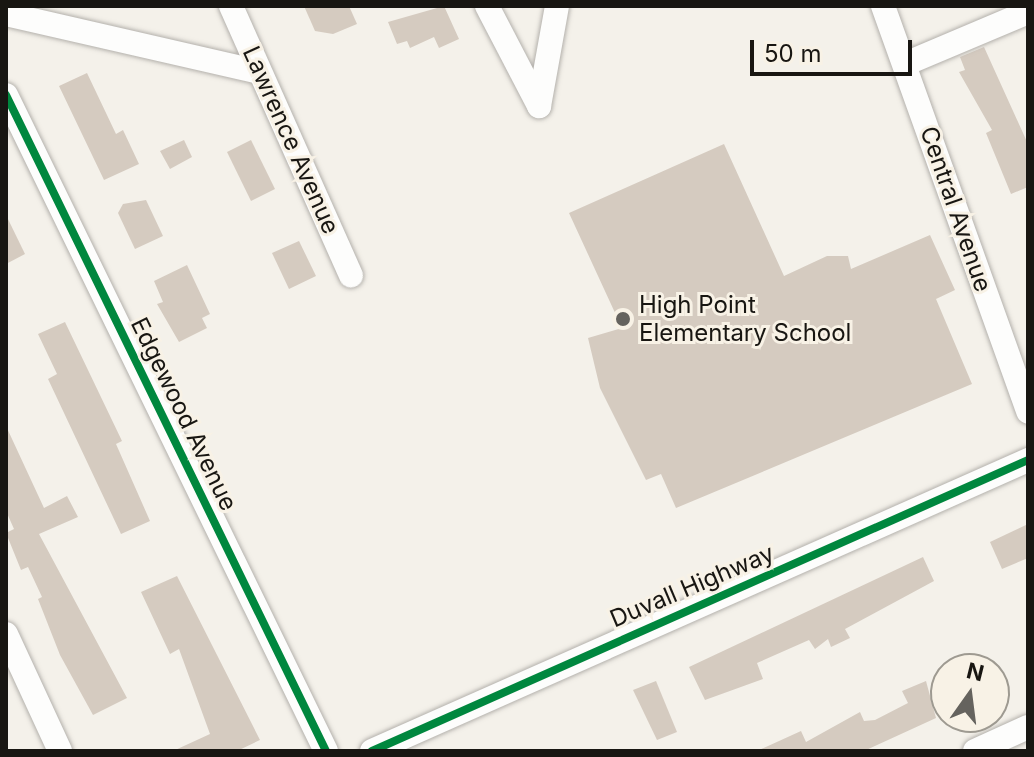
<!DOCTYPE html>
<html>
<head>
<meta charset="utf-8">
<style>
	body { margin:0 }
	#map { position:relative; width:1034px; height:757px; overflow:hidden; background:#f4f1ea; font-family:Inter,sans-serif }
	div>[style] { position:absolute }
	.building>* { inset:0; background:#d5cbc0 }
	.roads { filter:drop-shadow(0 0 2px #b4b1ac) drop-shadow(0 0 2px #b4b1ac) }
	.minor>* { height:24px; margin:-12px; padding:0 12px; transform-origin:12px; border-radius:12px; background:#fdfdfc }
	.cycleway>* { height:8px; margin:-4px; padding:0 4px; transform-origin:4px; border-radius:4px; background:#00873e }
	.dots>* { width:22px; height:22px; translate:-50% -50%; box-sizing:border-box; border:4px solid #f8f2e6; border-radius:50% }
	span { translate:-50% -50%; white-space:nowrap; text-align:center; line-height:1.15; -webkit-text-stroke:6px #f8f2e6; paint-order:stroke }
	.street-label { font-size:24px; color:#181612 }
	.poi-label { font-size:24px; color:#181612 }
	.left { translate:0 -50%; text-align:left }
	.frame { position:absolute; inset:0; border:8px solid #181612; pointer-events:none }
	.north { position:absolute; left:930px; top:653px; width:80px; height:80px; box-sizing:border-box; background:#f8f2e6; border:2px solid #9e9a91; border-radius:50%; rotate:14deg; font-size:22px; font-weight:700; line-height:32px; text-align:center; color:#181612 }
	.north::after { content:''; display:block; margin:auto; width:28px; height:36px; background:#65635e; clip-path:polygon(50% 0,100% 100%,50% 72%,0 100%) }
	.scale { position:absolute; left:750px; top:40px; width:162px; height:36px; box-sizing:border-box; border:4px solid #181612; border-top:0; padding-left:10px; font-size:24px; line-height:28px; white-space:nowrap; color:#181612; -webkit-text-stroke:6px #f8f2e6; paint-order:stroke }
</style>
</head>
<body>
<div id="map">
	<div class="building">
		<i style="clip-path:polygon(304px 6px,349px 6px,357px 24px,333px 34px,315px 31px)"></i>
		<i style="clip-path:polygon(444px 6px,459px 39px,439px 48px,434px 37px,410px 48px,407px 41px,397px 44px,388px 22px)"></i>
		<i style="clip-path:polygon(984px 47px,1028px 144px,1028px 187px,1011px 194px,986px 133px,992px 130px,959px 72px,965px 70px,960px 57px)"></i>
		<i style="clip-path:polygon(87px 73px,116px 134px,123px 130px,139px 164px,104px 180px,59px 86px)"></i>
		<i style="clip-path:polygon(184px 140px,192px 157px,170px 169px,160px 151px)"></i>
		<i style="clip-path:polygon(251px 140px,275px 189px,251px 201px,227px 152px)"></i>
		<i style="clip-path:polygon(724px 144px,784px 276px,827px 256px,848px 256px,851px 269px,930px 235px,955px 290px,936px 299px,972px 384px,676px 508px,661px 474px,646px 480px,600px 388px,588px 338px,622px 328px,569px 213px)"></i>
		<i style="clip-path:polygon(146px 200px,163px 236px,135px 249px,118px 213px,123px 204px)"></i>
		<i style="clip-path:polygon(6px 215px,25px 254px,6px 264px)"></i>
		<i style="clip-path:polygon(299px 241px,316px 276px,289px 289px,272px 253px)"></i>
		<i style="clip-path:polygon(187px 265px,210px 314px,202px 318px,207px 328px,179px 342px,157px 304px,163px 302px,154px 281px)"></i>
		<i style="clip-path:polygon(65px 322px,122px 441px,116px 444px,150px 521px,121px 534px,48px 379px,57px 374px,38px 334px)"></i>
		<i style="clip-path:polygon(6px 426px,44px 508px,67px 496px,78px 517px,39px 534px,127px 698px,93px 715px,60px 655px,38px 599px,42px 597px,28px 567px,21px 570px,6px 533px,14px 529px,6px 511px)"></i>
		<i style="clip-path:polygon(1028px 524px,1028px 558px,1002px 569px,990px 542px)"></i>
		<i style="clip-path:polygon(923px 557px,934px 581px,845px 629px,850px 638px,831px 647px,828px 639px,815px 649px,809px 640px,757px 663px,763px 679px,705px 700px,689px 667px)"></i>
		<i style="clip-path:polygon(177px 576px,260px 740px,237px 751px,173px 751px,210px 734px,179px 649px,170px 654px,141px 592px)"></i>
		<i style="clip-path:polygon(656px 681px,677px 732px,657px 740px,633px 690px)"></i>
		<i style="clip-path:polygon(926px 681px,936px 718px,864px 751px,757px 751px,801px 731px,806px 742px,860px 712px,864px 721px,875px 720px,908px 703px,902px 691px)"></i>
	</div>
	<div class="roads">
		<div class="minor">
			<i style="left:231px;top:6px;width:295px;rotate:66deg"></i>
			<i style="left:487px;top:6px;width:113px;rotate:62.5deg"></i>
			<i style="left:883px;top:6px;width:431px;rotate:70.3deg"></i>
			<i style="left:6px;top:14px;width:260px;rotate:12.9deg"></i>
			<i style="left:905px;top:64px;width:134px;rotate:-22.9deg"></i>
			<i style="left:6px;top:95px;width:730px;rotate:64deg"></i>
			<i style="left:539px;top:106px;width:102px;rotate:-79.8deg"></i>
			<i style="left:6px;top:634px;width:129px;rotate:65.2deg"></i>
			<i style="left:372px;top:751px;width:718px;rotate:-23.92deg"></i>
			<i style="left:975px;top:751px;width:58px;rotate:-24.4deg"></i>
		</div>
	</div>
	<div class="cycleway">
		<i style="left:6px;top:95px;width:730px;rotate:64deg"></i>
		<i style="left:372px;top:751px;width:718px;rotate:-23.92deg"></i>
	</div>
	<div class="dots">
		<i style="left:623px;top:319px;background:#65635e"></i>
	</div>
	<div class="street-label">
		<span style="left:291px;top:140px;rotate:66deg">Lawrence Avenue</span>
		<span style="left:956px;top:209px;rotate:71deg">Central Avenue</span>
		<span style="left:184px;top:414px;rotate:64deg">Edgewood Avenue</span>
		<span style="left:692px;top:586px;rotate:-23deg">Duvall Highway</span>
	</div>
	<div class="poi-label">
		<span class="left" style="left:639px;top:319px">High Point<br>Elementary School</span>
	</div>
	<div class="frame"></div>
	<div class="north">N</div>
	<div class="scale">50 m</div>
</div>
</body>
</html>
